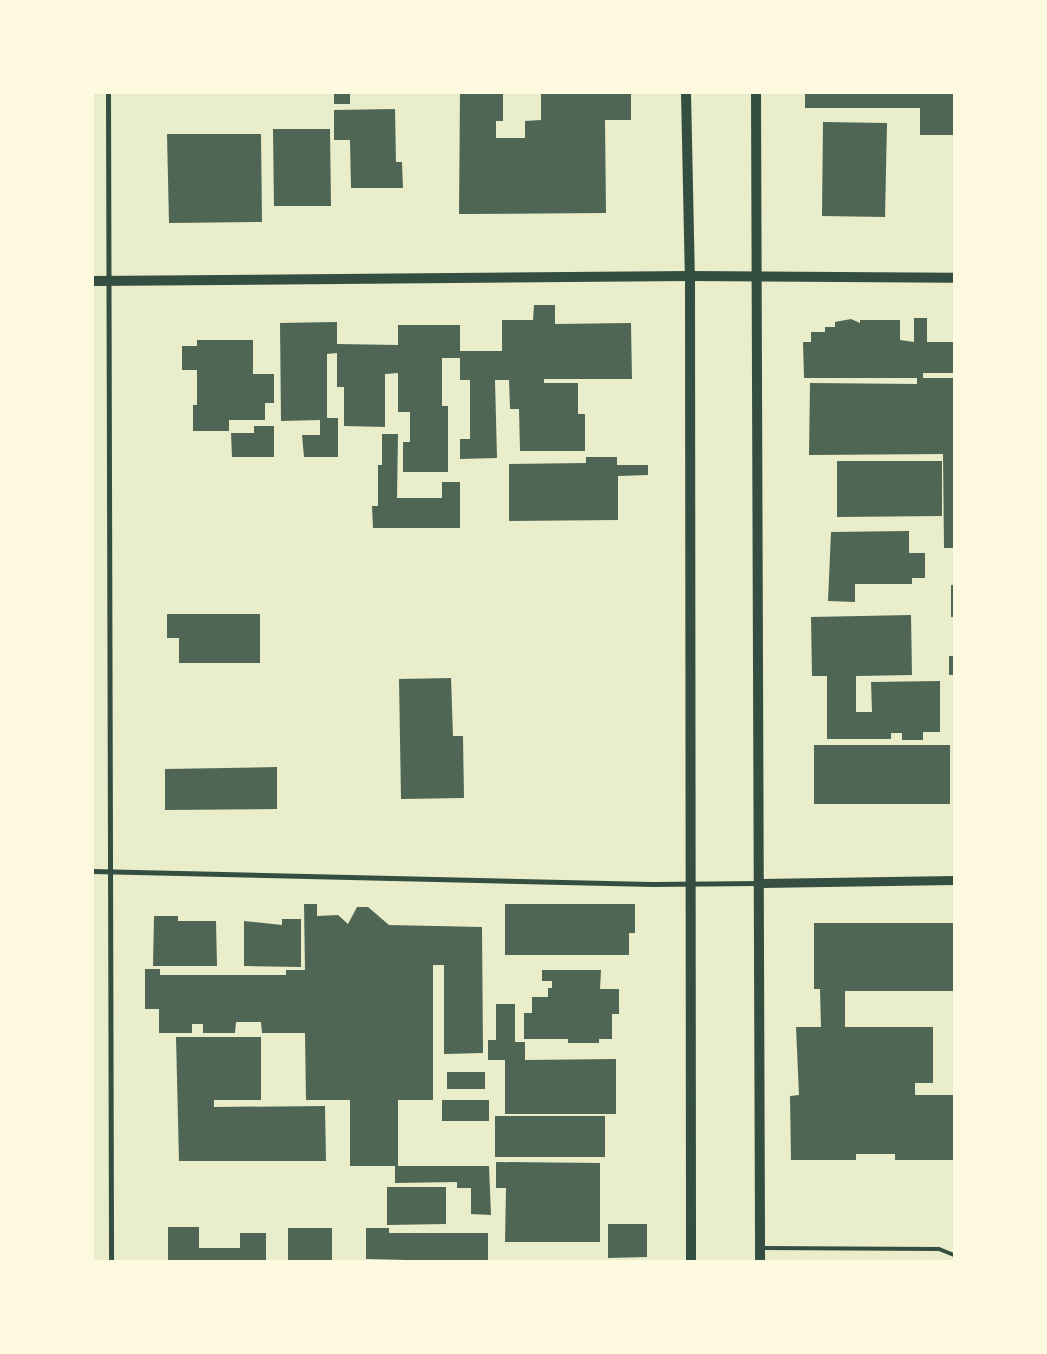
<!DOCTYPE html>
<html>
<head>
<meta charset="utf-8">
<style>
	body { margin:0 }
	#map { position:relative; width:1047px; height:1354px; overflow:hidden; background:#e9edc9; font-family:Commissioner,sans-serif }
	div>[style] { position:absolute }
	.building>* { inset:0; background:#4f6655 }
	.service>* { height:4px; margin:-2px; padding:0 2px; transform-origin:2px; border-radius:2px; background:#344e41 }
	.minor>* { height:5px; margin:-2.5px; padding:0 2.5px; transform-origin:2.5px; border-radius:2.5px; background:#344e41 }
	.tertiary>* { height:9px; margin:-4.5px; padding:0 4.5px; transform-origin:4.5px; border-radius:4.5px; background:#344e41 }
	.secondary>* { height:10px; margin:-5px; padding:0 5px; transform-origin:5px; border-radius:5px; background:#344e41 }
	span { translate:-50% -50%; white-space:nowrap; text-align:center; line-height:1.15; -webkit-text-stroke:4px #fefae0; paint-order:stroke }
	.frame { position:absolute; inset:0; border:94px solid #fefae0; pointer-events:none }
</style>
</head>
<body>
<div id="map">
	<div class="building">
		<i style="clip-path:polygon(334px 92px,350px 92px,350px 104px,334px 104px)"></i>
		<i style="clip-path:polygon(460px 92px,503px 92px,503px 121px,496px 121px,496px 138px,525px 138px,525px 121px,541px 120px,541px 92px,631px 92px,631px 120px,605px 120px,606px 213px,459px 214px)"></i>
		<i style="clip-path:polygon(805px 92px,954px 92px,954px 135px,920px 135px,920px 108px,805px 108px)"></i>
		<i style="clip-path:polygon(395px 109px,396px 162px,402px 162px,403px 188px,351px 188px,350px 140px,334px 140px,334px 110px)"></i>
		<i style="clip-path:polygon(823px 122px,887px 123px,885px 217px,822px 216px)"></i>
		<i style="clip-path:polygon(273px 129px,330px 129px,331px 206px,274px 206px)"></i>
		<i style="clip-path:polygon(167px 134px,261px 134px,262px 222px,169px 223px)"></i>
		<i style="clip-path:polygon(534px 305px,555px 305px,555px 324px,631px 323px,632px 379px,544px 379px,544px 383px,578px 383px,578px 414px,585px 414px,585px 451px,520px 451px,519px 409px,510px 409px,509px 380px,495px 380px,497px 458px,460px 459px,460px 439px,470px 439px,470px 380px,460px 380px,460px 358px,442px 358px,442px 406px,448px 406px,448px 472px,403px 472px,403px 442px,410px 442px,410px 412px,398px 412px,398px 373px,385px 374px,385px 427px,344px 426px,344px 387px,337px 387px,337px 353px,327px 354px,327px 418px,338px 418px,338px 457px,304px 457px,302px 435px,320px 435px,320px 420px,281px 421px,280px 323px,337px 322px,337px 344px,398px 345px,398px 325px,460px 325px,460px 351px,502px 351px,502px 320px,533px 320px)"></i>
		<i style="clip-path:polygon(914px 318px,927px 318px,927px 342px,954px 342px,954px 373px,923px 373px,923px 378px,954px 378px,954px 548px,944px 548px,943px 454px,809px 455px,810px 383px,917px 384px,917px 378px,804px 378px,803px 342px,811px 342px,811px 332px,825px 332px,825px 327px,835px 327px,835px 322px,851px 319px,860px 323px,860px 320px,900px 320px,900px 340px,914px 342px)"></i>
		<i style="clip-path:polygon(197px 340px,253px 340px,253px 374px,274px 374px,274px 403px,265px 403px,265px 420px,229px 420px,229px 431px,193px 431px,193px 405px,197px 405px,197px 370px,182px 370px,182px 346px,197px 346px)"></i>
		<i style="clip-path:polygon(254px 426px,274px 426px,274px 457px,232px 457px,231px 433px,254px 433px)"></i>
		<i style="clip-path:polygon(382px 434px,398px 434px,397px 498px,442px 498px,442px 482px,460px 482px,460px 528px,373px 528px,372px 506px,378px 506px,378px 465px,382px 465px)"></i>
		<i style="clip-path:polygon(586px 457px,617px 457px,617px 465px,648px 465px,648px 475px,618px 476px,618px 520px,509px 521px,509px 464px,586px 463px)"></i>
		<i style="clip-path:polygon(837px 461px,942px 461px,942px 516px,837px 517px)"></i>
		<i style="clip-path:polygon(909px 531px,909px 553px,925px 553px,925px 578px,912px 578px,912px 584px,855px 584px,855px 602px,828px 601px,831px 532px)"></i>
		<i style="clip-path:polygon(951px 585px,954px 585px,954px 617px,951px 617px)"></i>
		<i style="clip-path:polygon(167px 614px,260px 614px,260px 663px,179px 663px,179px 638px,167px 638px)"></i>
		<i style="clip-path:polygon(911px 615px,912px 675px,856px 676px,856px 712px,872px 712px,871px 682px,940px 681px,940px 732px,923px 732px,923px 740px,902px 740px,902px 733px,891px 733px,891px 739px,827px 739px,827px 676px,812px 676px,811px 617px)"></i>
		<i style="clip-path:polygon(949px 656px,954px 656px,954px 675px,949px 675px)"></i>
		<i style="clip-path:polygon(451px 678px,453px 736px,463px 736px,464px 798px,401px 799px,399px 679px)"></i>
		<i style="clip-path:polygon(814px 745px,950px 745px,950px 804px,814px 804px)"></i>
		<i style="clip-path:polygon(277px 767px,277px 809px,165px 810px,165px 769px)"></i>
		<i style="clip-path:polygon(304px 904px,317px 904px,317px 916px,338px 915px,348px 924px,357px 907px,368px 907px,389px 925px,482px 927px,483px 1053px,444px 1054px,444px 965px,433px 965px,433px 1100px,398px 1100px,398px 1166px,489px 1166px,491px 1215px,471px 1214px,471px 1188px,457px 1188px,457px 1182px,395px 1183px,395px 1166px,350px 1166px,350px 1100px,306px 1100px,305px 1033px,262px 1033px,261px 1022px,236px 1022px,235px 1033px,203px 1033px,203px 1024px,192px 1024px,192px 1033px,159px 1033px,159px 1009px,145px 1009px,145px 969px,160px 969px,160px 975px,286px 975px,286px 970px,305px 970px)"></i>
		<i style="clip-path:polygon(505px 904px,635px 904px,635px 933px,629px 933px,629px 955px,505px 955px)"></i>
		<i style="clip-path:polygon(154px 916px,178px 916px,178px 921px,216px 921px,217px 966px,153px 966px)"></i>
		<i style="clip-path:polygon(282px 919px,301px 919px,301px 967px,244px 966px,244px 921px,282px 925px)"></i>
		<i style="clip-path:polygon(814px 923px,954px 923px,954px 991px,845px 991px,845px 1027px,933px 1027px,933px 1083px,915px 1083px,915px 1095px,954px 1095px,954px 1160px,895px 1160px,895px 1154px,856px 1154px,856px 1160px,791px 1160px,790px 1096px,799px 1095px,796px 1027px,821px 1027px,820px 989px,814px 989px)"></i>
		<i style="clip-path:polygon(542px 970px,601px 970px,600px 989px,619px 989px,619px 1014px,612px 1014px,612px 1039px,599px 1039px,599px 1043px,568px 1043px,568px 1039px,524px 1039px,524px 1013px,532px 1013px,532px 997px,548px 997px,548px 988px,552px 988px,552px 981px,542px 981px)"></i>
		<i style="clip-path:polygon(496px 1004px,515px 1004px,515px 1042px,525px 1042px,525px 1060px,616px 1059px,616px 1114px,505px 1114px,505px 1060px,488px 1060px,488px 1040px,496px 1040px)"></i>
		<i style="clip-path:polygon(176px 1037px,261px 1037px,261px 1100px,214px 1100px,214px 1107px,325px 1106px,326px 1161px,179px 1161px)"></i>
		<i style="clip-path:polygon(447px 1072px,485px 1072px,485px 1089px,447px 1089px)"></i>
		<i style="clip-path:polygon(442px 1100px,489px 1100px,489px 1121px,442px 1121px)"></i>
		<i style="clip-path:polygon(495px 1116px,605px 1116px,605px 1157px,495px 1157px)"></i>
		<i style="clip-path:polygon(496px 1162px,600px 1163px,600px 1242px,505px 1242px,506px 1188px,496px 1188px)"></i>
		<i style="clip-path:polygon(387px 1187px,446px 1187px,446px 1224px,387px 1225px)"></i>
		<i style="clip-path:polygon(608px 1224px,647px 1224px,647px 1257px,608px 1258px)"></i>
		<i style="clip-path:polygon(168px 1227px,199px 1227px,199px 1248px,240px 1248px,240px 1233px,266px 1233px,266px 1262px,168px 1262px)"></i>
		<i style="clip-path:polygon(288px 1228px,332px 1228px,332px 1261px,288px 1262px)"></i>
		<i style="clip-path:polygon(366px 1228px,389px 1228px,389px 1233px,488px 1233px,488px 1262px,366px 1259px)"></i>
	</div>
	<div class="service">
		<i style="left:761px;top:1248px;width:178px;rotate:0.3deg"></i>
		<i style="left:939px;top:1249px;width:16px;rotate:22deg"></i>
	</div>
	<div class="minor">
		<i style="left:108px;top:92px;width:1170px;rotate:89.85deg"></i>
		<i style="left:92px;top:871px;width:560px;rotate:1.33deg"></i>
		<i style="left:652px;top:884px;width:107px;rotate:-0.5deg"></i>
	</div>
	<div class="tertiary">
		<i style="left:759px;top:883px;width:195px;rotate:-0.9deg"></i>
	</div>
	<div class="secondary">
		<i style="left:686px;top:92px;width:184px;rotate:88.8deg"></i>
		<i style="left:690px;top:276px;width:986px;rotate:89.94deg"></i>
		<i style="left:756px;top:92px;width:1170px;rotate:89.8deg"></i>
		<i style="left:92px;top:281px;width:598px;rotate:-0.48deg"></i>
		<i style="left:690px;top:276px;width:264px;rotate:0.4deg"></i>
	</div>
	<div class="frame"></div>
</div>
</body>
</html>
